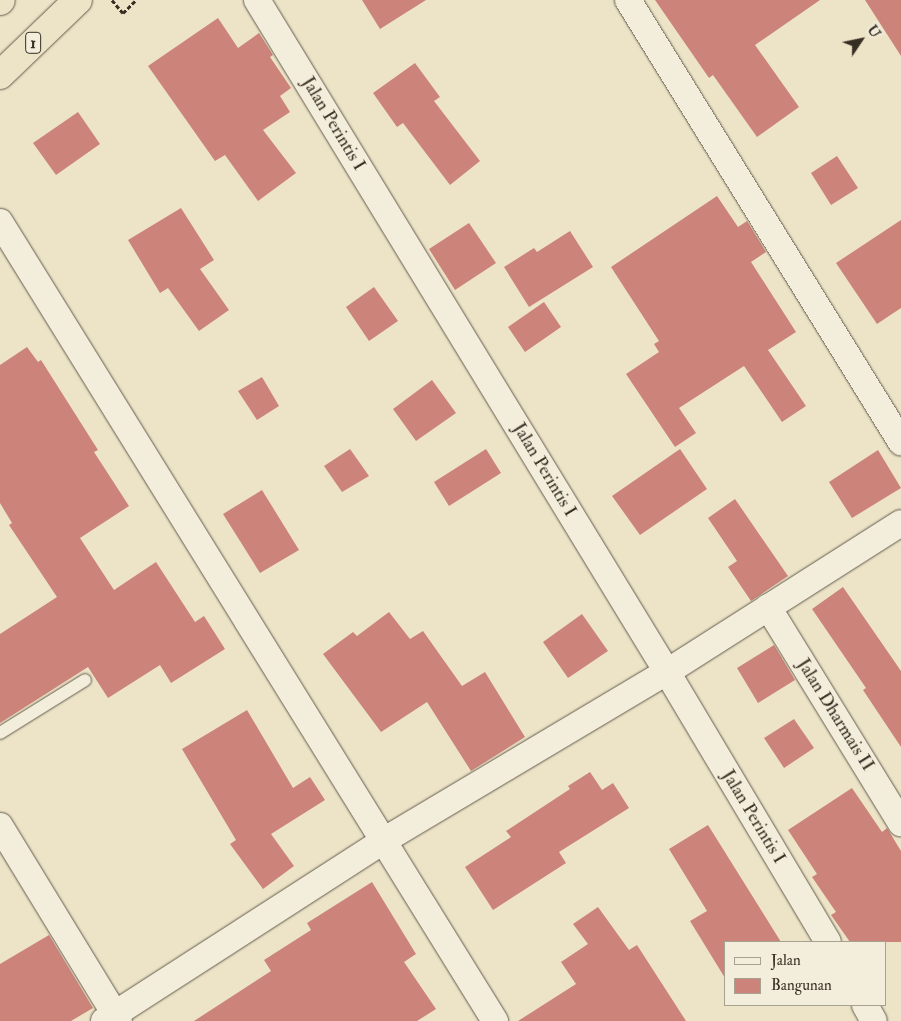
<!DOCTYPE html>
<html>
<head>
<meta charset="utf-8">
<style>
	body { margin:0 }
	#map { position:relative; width:901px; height:1021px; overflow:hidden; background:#ede4c8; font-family:"IM FELL Double Pica",serif }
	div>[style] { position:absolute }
	.building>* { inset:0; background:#cc8379 }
	.path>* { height:3px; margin-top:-1.5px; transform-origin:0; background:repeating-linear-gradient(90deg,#362e23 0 4px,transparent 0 6.5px) }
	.roads { filter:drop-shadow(0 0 1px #645c4c) drop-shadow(0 0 1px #645c4c) }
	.service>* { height:12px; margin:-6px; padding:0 6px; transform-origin:6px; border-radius:6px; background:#f3eddb }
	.minor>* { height:26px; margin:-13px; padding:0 13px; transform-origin:13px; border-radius:13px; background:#f3eddb }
	.motorway>* { height:28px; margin:-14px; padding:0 14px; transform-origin:14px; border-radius:14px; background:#ede4c8 }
	span { translate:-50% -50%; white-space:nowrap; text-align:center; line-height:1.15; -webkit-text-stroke:4px #f3eddb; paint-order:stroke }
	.shield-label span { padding:1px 4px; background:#f3eddb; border:1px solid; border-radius:4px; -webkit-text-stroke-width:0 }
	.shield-label { font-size:16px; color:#362e23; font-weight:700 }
	.street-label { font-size:18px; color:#362e23 }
	.legend { position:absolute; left:724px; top:941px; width:162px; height:65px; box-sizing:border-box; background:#f3eddb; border:1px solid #a7a191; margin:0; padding:6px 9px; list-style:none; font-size:15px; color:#362e23 }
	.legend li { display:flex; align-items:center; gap:10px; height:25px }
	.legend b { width:25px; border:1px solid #a7a191 }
	.north { position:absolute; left:836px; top:15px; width:50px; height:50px; -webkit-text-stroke:4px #f3eddb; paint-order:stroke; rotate:56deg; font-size:14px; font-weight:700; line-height:20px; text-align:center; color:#362e23 }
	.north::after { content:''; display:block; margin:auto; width:18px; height:22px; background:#362e23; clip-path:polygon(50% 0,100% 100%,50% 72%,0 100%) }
</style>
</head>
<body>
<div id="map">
	<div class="building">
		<i style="clip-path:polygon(362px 0,426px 0,380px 29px)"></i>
		<i style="clip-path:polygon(655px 0,820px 0,755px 45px,799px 107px,757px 137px,713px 75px,709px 78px)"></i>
		<i style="clip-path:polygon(865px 0,901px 0,901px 56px)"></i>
		<i style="clip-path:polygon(218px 18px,238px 48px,259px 33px,273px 55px,270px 57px,291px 88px,280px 96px,290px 112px,263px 130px,296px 173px,258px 201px,225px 155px,215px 161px,148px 66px)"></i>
		<i style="clip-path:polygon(415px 63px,440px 97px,434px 101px,480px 161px,450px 185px,403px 123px,397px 127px,373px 93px)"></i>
		<i style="clip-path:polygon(78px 112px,100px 144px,56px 175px,33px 143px)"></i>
		<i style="clip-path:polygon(837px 156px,858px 188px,831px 205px,811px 173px)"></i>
		<i style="clip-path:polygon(717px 196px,738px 227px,747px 221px,766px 252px,751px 262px,796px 332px,768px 350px,806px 406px,782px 422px,744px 366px,679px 408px,696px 433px,675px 447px,626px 374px,659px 352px,654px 344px,659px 341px,611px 267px)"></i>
		<i style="clip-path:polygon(181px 208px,214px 260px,200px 269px,229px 310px,199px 331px,168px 288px,160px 293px,128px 240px)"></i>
		<i style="clip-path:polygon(901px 220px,901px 308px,877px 324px,836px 263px)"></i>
		<i style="clip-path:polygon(469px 223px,496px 263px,455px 290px,429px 249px)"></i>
		<i style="clip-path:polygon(570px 231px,593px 267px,529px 307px,504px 267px,534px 248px,537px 252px)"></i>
		<i style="clip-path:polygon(374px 287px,398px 321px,369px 341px,346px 307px)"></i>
		<i style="clip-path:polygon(544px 302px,561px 327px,525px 352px,508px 327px)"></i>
		<i style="clip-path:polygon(27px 347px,38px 362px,41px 360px,98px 450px,94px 452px,129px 506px,80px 538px,114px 590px,156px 562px,195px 622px,204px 616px,225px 649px,171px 683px,160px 665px,108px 698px,88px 667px,0 723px,0 634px,57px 597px,9px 525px,12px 523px,0 503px,0 365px)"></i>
		<i style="clip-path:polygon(262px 377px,279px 406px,257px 420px,238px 391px)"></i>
		<i style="clip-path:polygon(432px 380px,456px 413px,416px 441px,393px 409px)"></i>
		<i style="clip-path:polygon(350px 449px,369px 476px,342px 492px,324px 466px)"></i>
		<i style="clip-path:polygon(486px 449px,501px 473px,449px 506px,434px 482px)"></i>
		<i style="clip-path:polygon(680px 449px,707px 489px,640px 535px,612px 496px)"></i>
		<i style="clip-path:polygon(878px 450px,901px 488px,852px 518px,829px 482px)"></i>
		<i style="clip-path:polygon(262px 490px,299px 550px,260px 573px,223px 514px)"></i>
		<i style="clip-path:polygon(735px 499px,788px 576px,751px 601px,728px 567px,737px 561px,708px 518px)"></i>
		<i style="clip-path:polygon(843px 587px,901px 671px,901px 747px,863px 690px,866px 688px,812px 609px)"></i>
		<i style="clip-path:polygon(389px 612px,410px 639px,423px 631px,462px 686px,485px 672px,525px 737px,471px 771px,427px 702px,381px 732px,323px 654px,353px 632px,357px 636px)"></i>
		<i style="clip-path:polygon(582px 614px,608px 651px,568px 678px,543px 642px)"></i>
		<i style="clip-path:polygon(774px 645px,795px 680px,758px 703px,737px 668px)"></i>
		<i style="clip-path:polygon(247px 710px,293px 788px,310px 777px,325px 800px,271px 834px,294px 866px,263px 889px,230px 844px,236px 840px,182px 749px)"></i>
		<i style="clip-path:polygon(794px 719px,814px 748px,784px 768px,764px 738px)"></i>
		<i style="clip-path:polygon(590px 772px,602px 790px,613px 783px,629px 808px,559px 852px,566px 863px,493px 910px,465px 867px,511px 837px,506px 831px,570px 789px,568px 786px)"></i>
		<i style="clip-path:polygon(852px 788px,882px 832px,887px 828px,901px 851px,901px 942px,850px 942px,831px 915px,836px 912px,812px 877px,817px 874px,788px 830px)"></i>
		<i style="clip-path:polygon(708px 825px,781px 942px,725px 942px,725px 978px,690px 921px,707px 911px,669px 849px)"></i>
		<i style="clip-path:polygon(372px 882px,416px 954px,404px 962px,436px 1009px,417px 1021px,194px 1021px,271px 971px,264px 960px,311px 930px,307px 923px)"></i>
		<i style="clip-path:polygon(598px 907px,629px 950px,637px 945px,686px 1021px,518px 1021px,576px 984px,561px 962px,588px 944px,573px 924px)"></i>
		<i style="clip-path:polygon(49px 935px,93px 1008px,71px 1021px,0 1021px,0 964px)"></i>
	</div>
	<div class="path">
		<i style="left:112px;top:0;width:17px;rotate:50deg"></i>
		<i style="left:123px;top:13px;width:18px;rotate:-45deg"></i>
	</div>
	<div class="roads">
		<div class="service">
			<i style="left:0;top:733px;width:100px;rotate:-31.9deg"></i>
		</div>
		<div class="minor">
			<i style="left:257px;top:0;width:787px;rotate:58.61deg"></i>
			<i style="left:667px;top:672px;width:314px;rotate:59.2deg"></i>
			<i style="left:628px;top:0;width:520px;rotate:58.3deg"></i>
			<i style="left:0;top:222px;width:940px;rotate:58.22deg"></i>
			<i style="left:768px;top:607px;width:254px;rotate:58.4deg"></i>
			<i style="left:0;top:826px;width:228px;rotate:58.6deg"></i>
			<i style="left:865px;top:1005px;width:18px;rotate:61deg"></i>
			<i style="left:104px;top:1021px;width:332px;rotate:-32.8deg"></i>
			<i style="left:383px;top:841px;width:330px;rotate:-30.8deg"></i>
			<i style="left:667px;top:672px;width:277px;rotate:-32.5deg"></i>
		</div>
		<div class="motorway">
			<i style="left:0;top:1px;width:1px;rotate:-45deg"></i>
			<i style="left:0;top:75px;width:108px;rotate:-43.9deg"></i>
		</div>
	</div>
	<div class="shield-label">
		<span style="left:33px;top:43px">1</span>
	</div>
	<div class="street-label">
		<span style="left:333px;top:124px;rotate:59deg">Jalan Perintis I</span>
		<span style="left:544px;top:470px;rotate:59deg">Jalan Perintis I</span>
		<span style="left:835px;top:715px;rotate:58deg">Jalan Dharmais II</span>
		<span style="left:753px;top:817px;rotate:59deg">Jalan Perintis I</span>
	</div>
	<ul class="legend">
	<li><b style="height:6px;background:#f3eddb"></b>Jalan</li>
	<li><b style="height:14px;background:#cc8379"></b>Bangunan</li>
	</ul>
	<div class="north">U</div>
</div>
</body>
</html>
